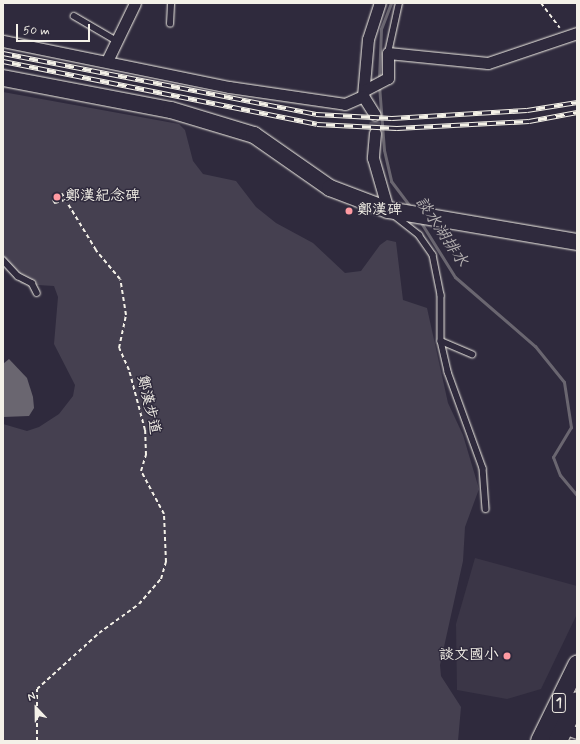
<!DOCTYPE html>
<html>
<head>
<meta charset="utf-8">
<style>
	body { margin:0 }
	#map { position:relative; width:580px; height:744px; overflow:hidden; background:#2f2a3d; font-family:Mynerve,"LXGW WenKai TC",sans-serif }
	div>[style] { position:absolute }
	.built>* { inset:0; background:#3b3647 }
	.green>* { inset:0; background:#454050 }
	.water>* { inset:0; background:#6a6670 }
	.stream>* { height:3px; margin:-1.5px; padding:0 1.5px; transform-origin:1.5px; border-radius:1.5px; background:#6a6670 }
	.street-tunnel>* { height:11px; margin-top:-5.5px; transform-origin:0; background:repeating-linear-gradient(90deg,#4d4857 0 11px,transparent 0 16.5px) }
	.path>* { height:2px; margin-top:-1px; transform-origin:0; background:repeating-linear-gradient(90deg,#f4f1e8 0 4px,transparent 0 7px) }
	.roads { filter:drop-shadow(0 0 1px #f4f1e8) drop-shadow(0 0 1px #f4f1e8) }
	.lane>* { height:5.5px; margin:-2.75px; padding:0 2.75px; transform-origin:2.75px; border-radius:2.75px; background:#2f2a3d }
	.street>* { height:11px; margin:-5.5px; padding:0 5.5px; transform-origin:5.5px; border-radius:5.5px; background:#2f2a3d }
	.secondary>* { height:16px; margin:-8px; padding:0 8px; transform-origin:8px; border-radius:8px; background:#2f2a3d }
	.primary>* { height:18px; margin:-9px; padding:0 9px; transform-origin:9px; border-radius:9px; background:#2f2a3d }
	.rail>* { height:4.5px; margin-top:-2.25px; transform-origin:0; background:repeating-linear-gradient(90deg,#2f2a3d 0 9px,#f4f1e8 0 18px); box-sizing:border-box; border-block:1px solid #f4f1e8 }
	.dots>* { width:11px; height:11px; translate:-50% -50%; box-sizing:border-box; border:2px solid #2f2a3d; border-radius:50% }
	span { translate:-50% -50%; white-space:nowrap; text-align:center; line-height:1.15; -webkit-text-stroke:3px #2f2a3d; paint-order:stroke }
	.shield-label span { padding:1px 3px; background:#2f2a3d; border:1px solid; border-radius:3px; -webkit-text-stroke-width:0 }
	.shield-label { font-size:14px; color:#f4f1e8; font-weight:700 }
	.poi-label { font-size:15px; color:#f4f1e8 }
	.left { translate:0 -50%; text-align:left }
	.right { translate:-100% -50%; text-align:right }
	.street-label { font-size:15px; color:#f4f1e8 }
	.water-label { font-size:16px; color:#b6b2b2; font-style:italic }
	.frame { position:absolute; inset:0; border:4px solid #f4f1e8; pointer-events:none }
	.north { position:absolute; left:16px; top:688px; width:40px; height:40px; -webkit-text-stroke:3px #2f2a3d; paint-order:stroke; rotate:338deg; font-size:11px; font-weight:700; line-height:16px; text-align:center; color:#f4f1e8 }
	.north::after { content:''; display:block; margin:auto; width:14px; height:18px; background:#f4f1e8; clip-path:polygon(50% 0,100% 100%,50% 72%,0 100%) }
	.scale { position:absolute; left:16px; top:24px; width:74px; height:18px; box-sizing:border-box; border:2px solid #f4f1e8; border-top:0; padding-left:5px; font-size:12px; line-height:14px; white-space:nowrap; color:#f4f1e8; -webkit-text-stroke:3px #2f2a3d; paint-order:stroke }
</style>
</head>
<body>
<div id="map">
	<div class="built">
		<i style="clip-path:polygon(475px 558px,577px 586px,577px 614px,541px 689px,507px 699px,457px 690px,456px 624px)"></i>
	</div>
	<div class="green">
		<i style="clip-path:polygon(3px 92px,179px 124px,185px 130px,193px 161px,203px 174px,236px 181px,256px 207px,276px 223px,313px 243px,345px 273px,361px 271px,380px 245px,387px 240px,396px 242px,403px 300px,427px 308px,448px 403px,463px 435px,479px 489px,465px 527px,463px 561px,440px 665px,441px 676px,461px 707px,458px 741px,3px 741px,3px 424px,27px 431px,39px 427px,59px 414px,73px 396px,75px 385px,54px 344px,58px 297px,54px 286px,21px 284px,3px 255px)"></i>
	</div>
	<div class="water">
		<i style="clip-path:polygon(9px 359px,27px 378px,33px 397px,34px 408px,29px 416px,3px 417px,3px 364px)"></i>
	</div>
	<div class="stream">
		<i style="left:379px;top:79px;width:50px;rotate:-87.7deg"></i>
		<i style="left:381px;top:29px;width:28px;rotate:-69deg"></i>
		<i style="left:379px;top:85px;width:65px;rotate:85.6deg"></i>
		<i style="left:384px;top:150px;width:32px;rotate:77deg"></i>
		<i style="left:391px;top:181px;width:34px;rotate:53deg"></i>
		<i style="left:420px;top:221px;width:66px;rotate:58deg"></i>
		<i style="left:455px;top:277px;width:106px;rotate:40.8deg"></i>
		<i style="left:535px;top:346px;width:46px;rotate:51.1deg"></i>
		<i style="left:564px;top:382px;width:46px;rotate:81.2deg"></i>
		<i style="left:571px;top:427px;width:35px;rotate:121deg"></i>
		<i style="left:553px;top:457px;width:19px;rotate:69deg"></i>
		<i style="left:560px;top:475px;width:26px;rotate:50deg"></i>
	</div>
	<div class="street-tunnel">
		<i style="left:375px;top:133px;width:18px;rotate:-90deg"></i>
	</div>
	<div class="path">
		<i style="left:541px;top:3px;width:31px;rotate:53deg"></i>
		<i style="left:37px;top:741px;width:52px;rotate:-90deg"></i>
		<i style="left:37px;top:689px;width:84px;rotate:-42.1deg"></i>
		<i style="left:99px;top:633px;width:49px;rotate:-35.9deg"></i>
		<i style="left:139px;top:604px;width:33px;rotate:-49deg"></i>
		<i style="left:161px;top:579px;width:18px;rotate:-74deg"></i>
		<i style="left:166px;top:562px;width:48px;rotate:-92.4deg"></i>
		<i style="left:164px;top:514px;width:49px;rotate:-118.1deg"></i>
		<i style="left:141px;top:471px;width:17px;rotate:-73deg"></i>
		<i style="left:146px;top:455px;width:25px;rotate:-92deg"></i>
		<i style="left:145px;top:430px;width:62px;rotate:-104.9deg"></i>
		<i style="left:129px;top:370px;width:24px;rotate:-114deg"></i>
		<i style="left:119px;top:348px;width:34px;rotate:-78deg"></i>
		<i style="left:126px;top:315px;width:36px;rotate:-99deg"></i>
		<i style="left:120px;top:279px;width:38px;rotate:-130deg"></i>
		<i style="left:96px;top:250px;width:66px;rotate:-121.3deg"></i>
		<i style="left:62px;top:194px;width:11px;rotate:146deg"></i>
		<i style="left:53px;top:200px;width:4px;rotate:56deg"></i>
		<i style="left:55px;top:203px;width:9px;rotate:-18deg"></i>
	</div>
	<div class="roads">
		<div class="lane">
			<i style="left:74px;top:16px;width:50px;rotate:30.2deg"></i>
			<i style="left:170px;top:24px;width:21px;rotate:-87deg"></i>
			<i style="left:388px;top:53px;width:51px;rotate:-77.6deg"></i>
			<i style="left:395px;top:216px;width:31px;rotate:38deg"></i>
			<i style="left:419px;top:235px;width:24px;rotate:55deg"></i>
			<i style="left:433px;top:255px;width:41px;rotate:78.7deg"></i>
			<i style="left:441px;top:295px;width:46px;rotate:90deg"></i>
			<i style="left:441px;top:341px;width:32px;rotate:77deg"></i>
			<i style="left:448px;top:372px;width:102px;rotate:70deg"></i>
			<i style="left:483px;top:468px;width:41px;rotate:85.8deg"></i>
			<i style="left:3px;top:260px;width:22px;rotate:47deg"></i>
			<i style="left:18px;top:276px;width:16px;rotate:27deg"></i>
			<i style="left:32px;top:283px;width:11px;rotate:63deg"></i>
			<i style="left:441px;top:341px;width:34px;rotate:23deg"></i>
		</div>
		<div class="street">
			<i style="left:3px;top:41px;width:231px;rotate:11.5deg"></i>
			<i style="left:229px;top:87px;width:117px;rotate:8.3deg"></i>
			<i style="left:345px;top:104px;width:20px;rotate:-24deg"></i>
			<i style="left:363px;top:96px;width:57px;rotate:-85deg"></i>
			<i style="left:368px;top:39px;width:38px;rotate:-72deg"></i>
			<i style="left:107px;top:61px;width:64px;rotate:-64.2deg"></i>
			<i style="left:365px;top:90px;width:26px;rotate:-28deg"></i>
			<i style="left:388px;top:78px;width:25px;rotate:-90deg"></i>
			<i style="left:388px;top:53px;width:100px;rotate:5.7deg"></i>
			<i style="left:488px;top:63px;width:94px;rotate:-18.6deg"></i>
			<i style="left:363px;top:96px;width:22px;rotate:58deg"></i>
			<i style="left:375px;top:133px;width:25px;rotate:95deg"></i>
			<i style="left:373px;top:158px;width:54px;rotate:73.9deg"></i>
			<i style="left:559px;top:726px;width:19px;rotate:21deg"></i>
		</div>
		<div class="secondary">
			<i style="left:3px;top:78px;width:171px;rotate:10.8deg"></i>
			<i style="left:171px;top:110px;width:87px;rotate:16.8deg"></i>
			<i style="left:254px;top:135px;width:93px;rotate:34.9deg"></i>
			<i style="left:330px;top:188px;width:62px;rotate:20.8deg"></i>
			<i style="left:388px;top:210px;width:192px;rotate:9.6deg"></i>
		</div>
		<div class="primary">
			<i style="left:540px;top:741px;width:85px;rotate:-64deg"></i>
			<i style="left:558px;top:741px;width:44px;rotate:-64.6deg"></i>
		</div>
	</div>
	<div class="rail">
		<i style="left:3px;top:53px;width:319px;rotate:11deg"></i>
		<i style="left:316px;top:114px;width:76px;rotate:3deg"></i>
		<i style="left:392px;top:118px;width:135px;rotate:-3.4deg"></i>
		<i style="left:527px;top:110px;width:51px;rotate:-9.1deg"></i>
		<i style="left:3px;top:61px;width:320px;rotate:11.3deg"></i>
		<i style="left:317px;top:124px;width:80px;rotate:2.9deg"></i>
		<i style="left:397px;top:128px;width:132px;rotate:-3deg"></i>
		<i style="left:529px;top:121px;width:49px;rotate:-10.6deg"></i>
	</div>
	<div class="dots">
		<i style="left:57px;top:197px;background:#ff9aa2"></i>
		<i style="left:349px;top:211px;background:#ff9aa2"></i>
		<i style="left:507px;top:656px;background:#ff9aa2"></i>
	</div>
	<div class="shield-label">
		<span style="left:559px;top:703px">1</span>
	</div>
	<div class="poi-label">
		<span class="left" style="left:65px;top:197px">鄭漢紀念碑</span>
		<span class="left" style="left:357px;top:211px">鄭漢碑</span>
		<span class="right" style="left:499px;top:656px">談文國小</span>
	</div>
	<div class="street-label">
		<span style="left:148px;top:405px;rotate:77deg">鄭漢步道</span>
	</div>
	<div class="water-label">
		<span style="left:441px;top:232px;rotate:56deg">談水湖排水</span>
	</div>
	<div class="frame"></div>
	<div class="north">N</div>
	<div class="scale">50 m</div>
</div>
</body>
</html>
